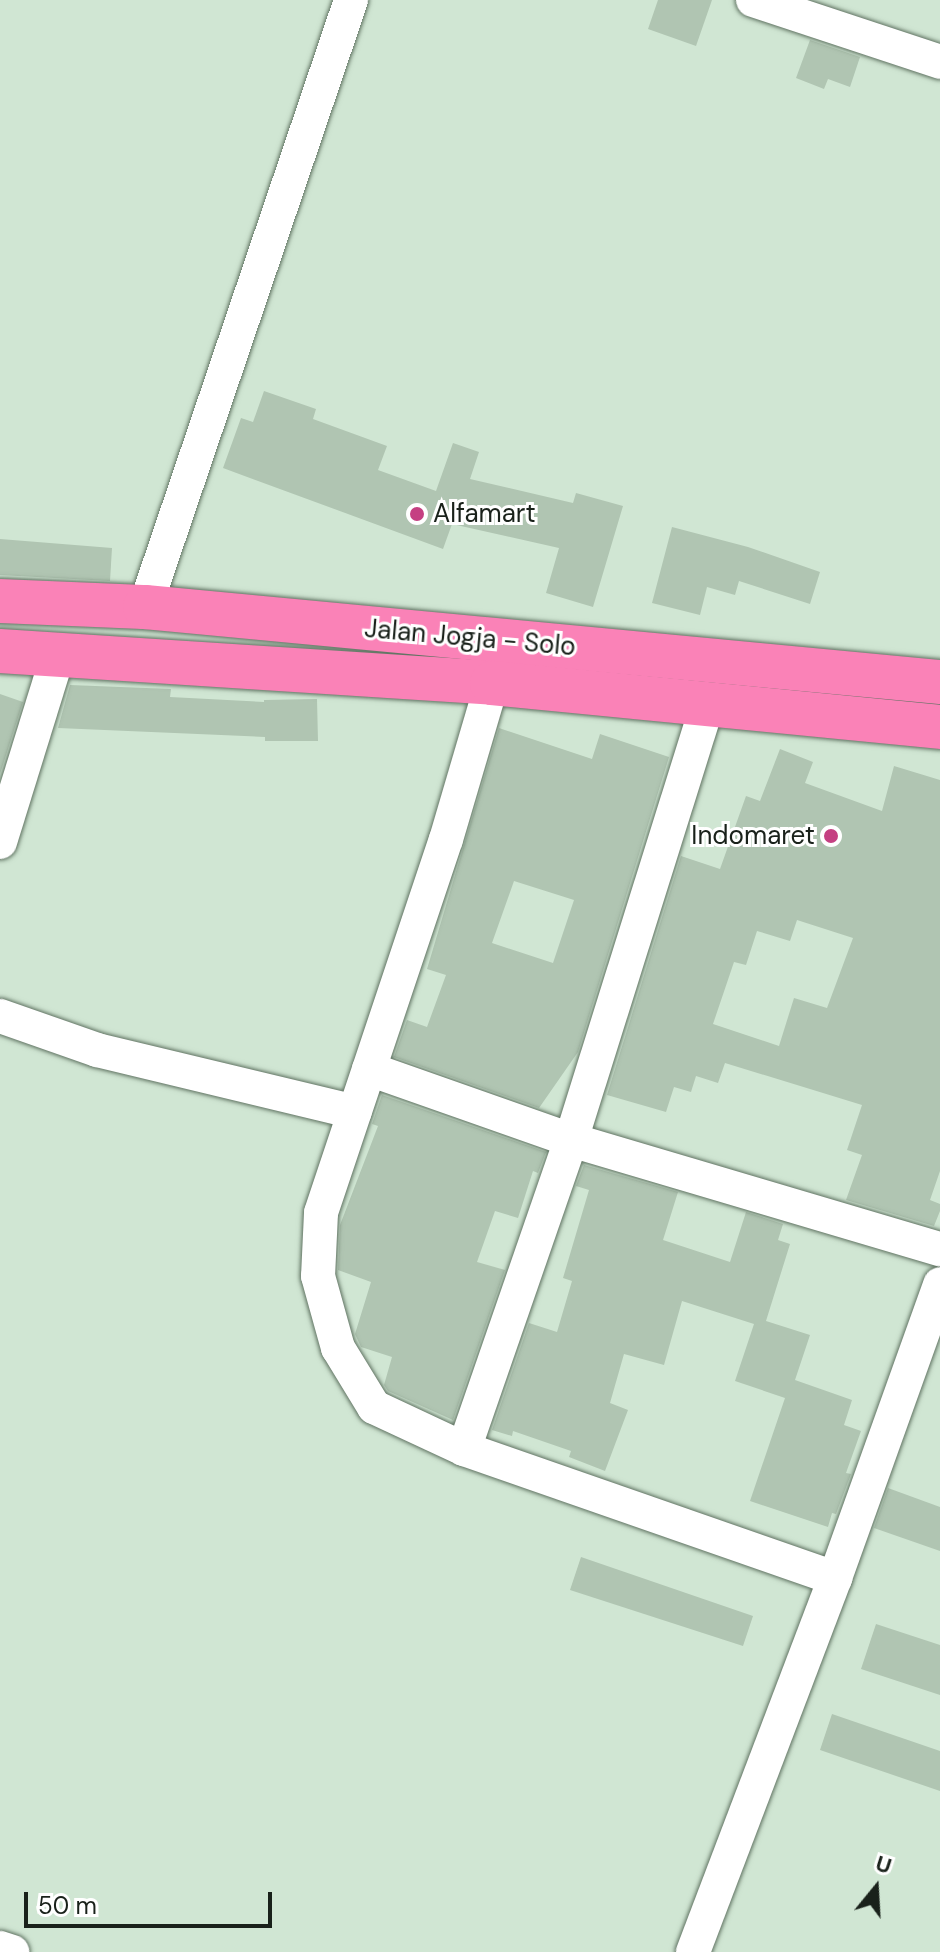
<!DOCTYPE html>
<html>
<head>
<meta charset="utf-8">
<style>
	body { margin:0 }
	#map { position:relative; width:940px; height:1952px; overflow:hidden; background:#d0e6d3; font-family:"DM Sans",sans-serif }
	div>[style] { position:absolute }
	.building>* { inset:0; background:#b0c5b2 }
	.roads { filter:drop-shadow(0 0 2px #607362) drop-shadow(0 0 2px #607362) }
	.minor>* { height:34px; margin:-17px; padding:0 17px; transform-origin:17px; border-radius:17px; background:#fff }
	.highway>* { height:44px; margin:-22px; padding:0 22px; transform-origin:22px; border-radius:22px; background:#fa82b7 }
	.dots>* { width:22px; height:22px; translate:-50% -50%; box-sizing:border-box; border:4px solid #fff; border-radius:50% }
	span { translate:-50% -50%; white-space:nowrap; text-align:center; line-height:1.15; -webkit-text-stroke:6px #fff; paint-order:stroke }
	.poi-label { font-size:26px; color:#19211a }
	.left { translate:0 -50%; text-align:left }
	.right { translate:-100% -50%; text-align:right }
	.street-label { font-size:26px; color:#19211a }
	.north { position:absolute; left:836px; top:1848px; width:80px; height:80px; -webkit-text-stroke:6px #fff; paint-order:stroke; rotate:18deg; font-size:22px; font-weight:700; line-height:32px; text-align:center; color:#19211a }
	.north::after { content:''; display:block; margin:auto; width:28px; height:36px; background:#19211a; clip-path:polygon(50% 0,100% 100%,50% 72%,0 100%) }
	.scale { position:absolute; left:24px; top:1892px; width:248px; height:36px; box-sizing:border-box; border:4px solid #19211a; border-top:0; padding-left:10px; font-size:24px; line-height:28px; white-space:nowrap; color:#19211a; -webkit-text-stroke:6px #fff; paint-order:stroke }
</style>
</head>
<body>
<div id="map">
	<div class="building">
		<i style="clip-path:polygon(658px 0,712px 0,696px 46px,648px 29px)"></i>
		<i style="clip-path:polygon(810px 40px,860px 57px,850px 87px,828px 79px,824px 89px,796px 78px)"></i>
		<i style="clip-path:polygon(264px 391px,316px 409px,313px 419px,387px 446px,378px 470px,436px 491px,453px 443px,479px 452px,470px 479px,573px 503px,576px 493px,623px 506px,593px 607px,546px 593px,559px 548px,452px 524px,443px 549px,223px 468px,241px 418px,253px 422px)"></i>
		<i style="clip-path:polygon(672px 527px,748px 547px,820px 572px,810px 604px,739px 581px,735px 595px,707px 587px,700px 615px,652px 603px)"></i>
		<i style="clip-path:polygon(0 539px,112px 548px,110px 581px,0 575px)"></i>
		<i style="clip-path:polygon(70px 685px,171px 689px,170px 697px,264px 702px,264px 700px,317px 699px,318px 741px,265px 741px,265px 737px,58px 728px)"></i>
		<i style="clip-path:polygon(0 694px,23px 702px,0 774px)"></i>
		<i style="clip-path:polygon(evenodd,499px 728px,592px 759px,600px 734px,669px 757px,578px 1052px,539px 1108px,394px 1057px,407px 1020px,427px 1027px,446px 975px,427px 969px,499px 728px,514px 881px,574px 900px,553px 963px,492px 943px,514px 881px)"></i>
		<i style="clip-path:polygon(evenodd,780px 749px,813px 762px,805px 783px,882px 811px,894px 766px,940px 780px,940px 1171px,930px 1200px,940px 1204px,940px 1211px,934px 1226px,846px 1200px,862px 1155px,847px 1150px,862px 1105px,725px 1063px,718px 1083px,696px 1076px,691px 1092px,674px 1087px,666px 1112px,607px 1095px,681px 856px,720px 869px,746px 796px,760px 801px,780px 749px,797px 920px,853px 938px,827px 1008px,794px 998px,779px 1046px,713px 1024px,734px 962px,746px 965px,757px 931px,790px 941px,797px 920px)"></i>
		<i style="clip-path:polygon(382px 1095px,546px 1152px,538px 1173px,533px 1171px,518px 1218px,495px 1211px,477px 1262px,505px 1270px,453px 1420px,388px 1391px,384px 1385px,392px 1357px,361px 1347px,355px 1334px,371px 1282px,338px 1270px,340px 1225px,378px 1126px,372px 1124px)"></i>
		<i style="clip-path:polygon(584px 1165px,678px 1192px,663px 1240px,730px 1262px,746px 1212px,783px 1224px,778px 1240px,790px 1244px,766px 1321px,810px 1335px,795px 1380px,852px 1400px,844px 1425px,861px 1431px,846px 1473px,851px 1474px,836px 1514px,832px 1513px,828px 1527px,750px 1501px,785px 1398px,735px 1381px,754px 1324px,682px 1301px,664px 1365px,624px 1354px,610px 1403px,628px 1410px,605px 1471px,569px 1457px,571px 1451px,513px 1431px,512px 1436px,492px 1430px,529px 1323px,557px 1332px,572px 1281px,563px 1278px,589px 1190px,576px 1186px)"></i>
		<i style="clip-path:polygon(888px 1488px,940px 1507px,940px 1551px,874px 1528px)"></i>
		<i style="clip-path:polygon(581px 1557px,753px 1616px,743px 1646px,570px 1590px)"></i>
		<i style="clip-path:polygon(876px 1624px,940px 1645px,940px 1695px,861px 1669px)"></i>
		<i style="clip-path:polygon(832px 1714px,940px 1751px,940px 1791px,820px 1750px)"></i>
	</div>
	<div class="roads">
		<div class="minor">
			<i style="left:753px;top:0;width:197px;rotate:18.3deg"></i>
			<i style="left:145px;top:607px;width:641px;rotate:-71.25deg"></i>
			<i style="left:492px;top:683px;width:163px;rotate:106.4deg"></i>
			<i style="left:446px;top:839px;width:394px;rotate:108.5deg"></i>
			<i style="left:321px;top:1213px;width:63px;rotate:92.7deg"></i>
			<i style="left:318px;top:1276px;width:75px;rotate:74.5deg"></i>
			<i style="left:338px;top:1348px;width:69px;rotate:58.6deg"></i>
			<i style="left:374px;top:1407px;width:99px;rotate:25deg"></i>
			<i style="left:464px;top:1449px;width:393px;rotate:19.2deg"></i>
			<i style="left:0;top:842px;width:196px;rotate:-72.8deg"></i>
			<i style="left:0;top:1016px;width:103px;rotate:19.3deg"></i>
			<i style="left:97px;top:1050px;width:265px;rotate:13.5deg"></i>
			<i style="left:369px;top:1069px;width:214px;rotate:19.4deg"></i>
			<i style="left:571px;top:1140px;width:385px;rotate:16.5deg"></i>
			<i style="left:464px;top:1449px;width:327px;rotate:-70.9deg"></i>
			<i style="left:571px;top:1140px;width:457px;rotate:-72.6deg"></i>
			<i style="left:0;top:1948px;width:13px;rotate:18deg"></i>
			<i style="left:693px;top:1952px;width:400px;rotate:-69.2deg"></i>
			<i style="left:835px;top:1578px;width:312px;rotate:-70.3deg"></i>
		</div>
		<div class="highway">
			<i style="left:0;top:601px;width:145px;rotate:2.4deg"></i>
			<i style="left:145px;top:607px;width:799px;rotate:5.39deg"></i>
			<i style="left:0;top:651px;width:493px;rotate:3.7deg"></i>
			<i style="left:492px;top:683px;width:450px;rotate:5.6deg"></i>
		</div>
	</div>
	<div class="dots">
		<i style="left:417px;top:514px;background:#c54082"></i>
		<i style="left:831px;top:836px;background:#c54082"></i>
	</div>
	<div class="poi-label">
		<span class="left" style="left:433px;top:514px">Alfamart</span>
		<span class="right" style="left:815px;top:836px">Indomaret</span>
	</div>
	<div class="street-label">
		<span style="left:470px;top:638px;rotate:5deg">Jalan Jogja - Solo</span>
	</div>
	<div class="north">U</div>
	<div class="scale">50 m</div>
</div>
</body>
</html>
